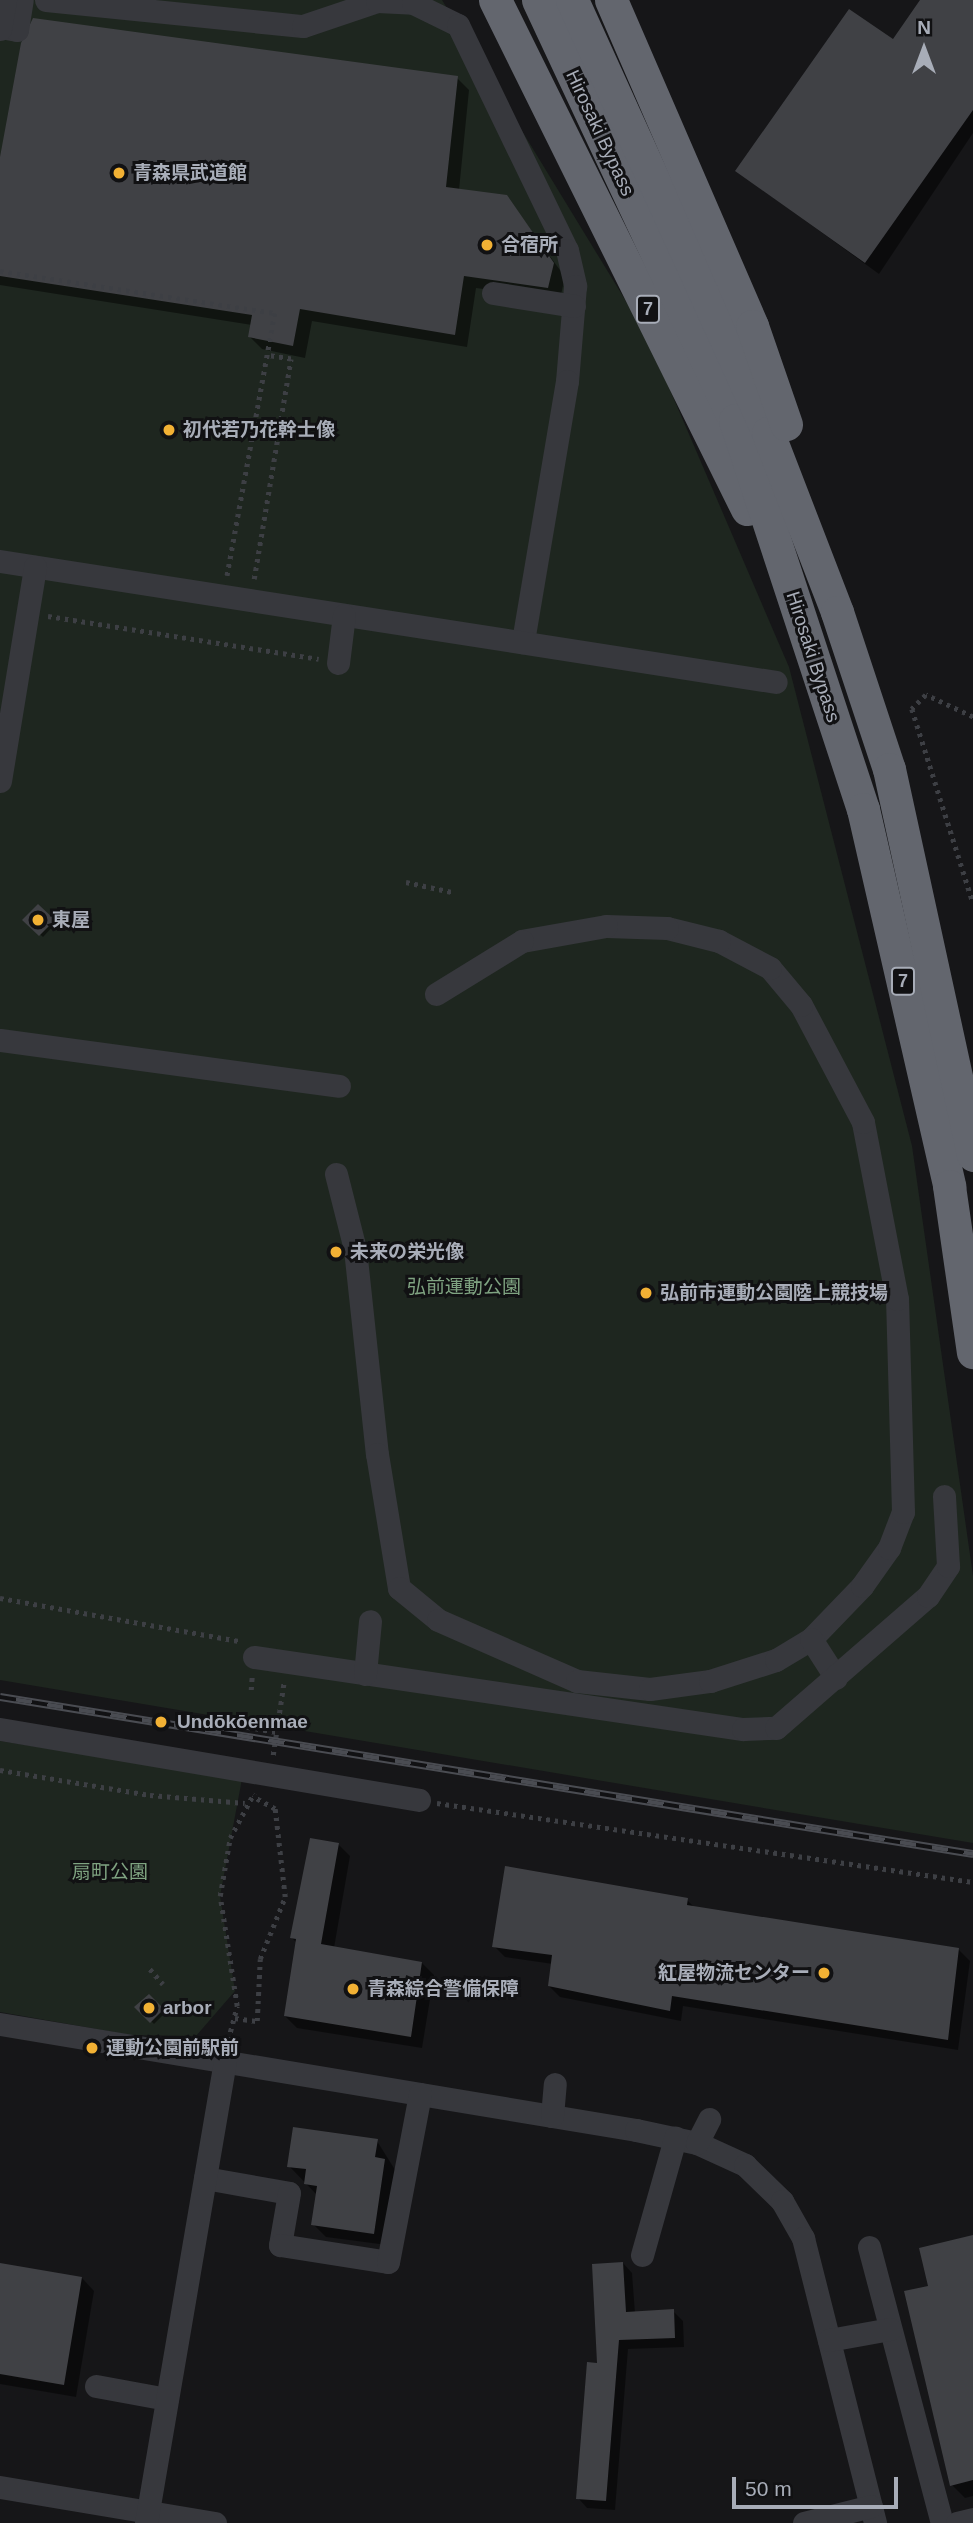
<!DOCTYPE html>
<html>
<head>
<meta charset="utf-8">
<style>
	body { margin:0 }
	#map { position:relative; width:973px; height:2523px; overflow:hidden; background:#161618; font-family:Helvetica,"Noto Sans JP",sans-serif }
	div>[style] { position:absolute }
	.green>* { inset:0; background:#1e261f }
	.shadow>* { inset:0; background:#0007 }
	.building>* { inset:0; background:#404145 }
	.path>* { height:4.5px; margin-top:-2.25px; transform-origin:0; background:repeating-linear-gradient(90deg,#3d3f44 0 3.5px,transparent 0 8.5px) }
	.minor>* { height:23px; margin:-11.5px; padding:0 11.5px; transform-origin:11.5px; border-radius:11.5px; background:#37383d }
	.highway>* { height:33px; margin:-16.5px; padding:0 16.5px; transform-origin:16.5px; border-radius:16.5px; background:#63666e }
	.rail>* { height:8px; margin-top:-4px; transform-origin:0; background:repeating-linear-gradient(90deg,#111113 0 16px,#4a4c52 0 32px); box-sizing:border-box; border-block:2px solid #4a4c52 }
	.dots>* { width:19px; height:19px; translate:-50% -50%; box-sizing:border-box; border:4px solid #111113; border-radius:50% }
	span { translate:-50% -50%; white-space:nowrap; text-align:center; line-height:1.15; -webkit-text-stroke:6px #111113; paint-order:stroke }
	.shield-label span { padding:2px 5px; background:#111113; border:2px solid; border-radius:5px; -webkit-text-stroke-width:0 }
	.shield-label { font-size:18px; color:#a8adb8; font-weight:700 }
	.street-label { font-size:19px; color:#a8adb8 }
	.poi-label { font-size:19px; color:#a8adb8; font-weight:700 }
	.left { translate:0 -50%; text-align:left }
	.right { translate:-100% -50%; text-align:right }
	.park-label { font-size:19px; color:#7fa381 }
	.north { position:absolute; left:889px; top:14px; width:70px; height:70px; -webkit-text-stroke:5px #111113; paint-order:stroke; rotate:0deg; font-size:19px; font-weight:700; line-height:28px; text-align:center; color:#a8adb8 }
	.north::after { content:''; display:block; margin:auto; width:24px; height:32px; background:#a8adb8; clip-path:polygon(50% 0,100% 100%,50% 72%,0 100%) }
	.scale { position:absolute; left:732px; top:2477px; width:166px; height:32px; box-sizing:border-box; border:4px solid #a8adb8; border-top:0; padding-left:9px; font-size:21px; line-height:24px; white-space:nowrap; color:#a8adb8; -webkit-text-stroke:5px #111113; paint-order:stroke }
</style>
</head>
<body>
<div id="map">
	<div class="green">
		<i style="clip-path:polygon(0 0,442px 0,646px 334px,789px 667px,912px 1146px,973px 1576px,973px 1843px,0 1680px)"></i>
		<i style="clip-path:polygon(0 1741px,242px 1779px,220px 1896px,235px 1991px,196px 2036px,131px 2035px,0 2012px)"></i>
	</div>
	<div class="shadow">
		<i style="clip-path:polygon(922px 0,973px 0,973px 133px,879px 274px,737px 171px,893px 42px)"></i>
		<i style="clip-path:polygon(457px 78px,469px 90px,459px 190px,506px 196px,565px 277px,560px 299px,476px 288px,467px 347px,312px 321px,305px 358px,262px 349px,250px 337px,252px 325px,0 285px,0 166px)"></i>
		<i style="clip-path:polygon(38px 906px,56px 923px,43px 937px,24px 920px)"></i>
		<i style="clip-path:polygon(338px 1844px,350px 1856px,334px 1948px,422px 1963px,434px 1975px,422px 2048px,297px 2028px,285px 2016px,297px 1943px,292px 1938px)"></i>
		<i style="clip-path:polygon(687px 1900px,695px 1908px,959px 1950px,970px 1961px,958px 2050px,683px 2006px,681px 2021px,560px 1997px,549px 1986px,553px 1964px,505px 1957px,494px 1946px)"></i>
		<i style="clip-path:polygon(149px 1996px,165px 2013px,154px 2024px,137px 2007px)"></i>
		<i style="clip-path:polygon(377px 2141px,397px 2173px,387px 2245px,326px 2237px,313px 2224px,317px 2195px,289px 2166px)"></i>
		<i style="clip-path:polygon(973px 2237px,973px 2496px,965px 2498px,952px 2485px,930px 2287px)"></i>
		<i style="clip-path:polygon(623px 2263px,632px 2273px,635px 2313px,673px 2311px,683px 2321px,684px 2347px,628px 2349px,615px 2510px,587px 2508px,578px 2498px)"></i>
		<i style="clip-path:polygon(0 2264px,82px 2278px,94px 2291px,76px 2397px,0 2384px)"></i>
	</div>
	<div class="building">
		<i style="clip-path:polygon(920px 0,973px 0,973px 110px,865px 263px,735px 171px,849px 9px,893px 39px)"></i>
		<i style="clip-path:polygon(33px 18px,458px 76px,446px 187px,507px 195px,554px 263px,548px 288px,464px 276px,455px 335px,300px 309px,293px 346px,248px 337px,252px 315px,0 276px,0 157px,21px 43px)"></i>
		<i style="clip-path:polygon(38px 904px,55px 920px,39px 936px,22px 920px)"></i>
		<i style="clip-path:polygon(310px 1838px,339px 1843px,321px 1944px,422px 1962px,411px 2037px,284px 2016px,296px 1939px,290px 1938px)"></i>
		<i style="clip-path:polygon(505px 1866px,688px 1898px,687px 1905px,959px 1948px,948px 2040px,672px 1996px,670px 2011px,548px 1986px,552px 1955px,492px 1947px)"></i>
		<i style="clip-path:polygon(149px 1994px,164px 2009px,150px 2023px,134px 2007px)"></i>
		<i style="clip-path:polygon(293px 2127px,378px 2139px,375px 2157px,385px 2159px,374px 2234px,311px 2225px,317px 2186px,304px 2184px,306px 2169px,287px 2167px)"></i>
		<i style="clip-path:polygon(973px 2235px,973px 2480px,950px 2486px,904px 2291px,928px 2286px,919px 2248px)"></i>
		<i style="clip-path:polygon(623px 2262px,626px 2312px,674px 2309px,675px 2338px,619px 2340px,606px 2501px,576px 2499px,587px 2362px,597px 2363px,592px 2264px)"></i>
		<i style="clip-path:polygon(0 2263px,82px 2277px,64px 2385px,0 2374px)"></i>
	</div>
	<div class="path">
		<i style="left:0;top:271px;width:278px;rotate:8.7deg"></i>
		<i style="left:275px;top:313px;width:267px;rotate:100.3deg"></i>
		<i style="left:254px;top:579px;width:223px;rotate:-80.5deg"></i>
		<i style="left:291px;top:359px;width:24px;rotate:-171deg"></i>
		<i style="left:48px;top:616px;width:274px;rotate:9deg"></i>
		<i style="left:973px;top:717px;width:52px;rotate:-154.9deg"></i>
		<i style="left:926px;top:695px;width:20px;rotate:135deg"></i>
		<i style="left:912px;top:709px;width:203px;rotate:72.5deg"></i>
		<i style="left:406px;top:882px;width:47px;rotate:12.3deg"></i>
		<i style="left:0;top:1598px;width:244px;rotate:10.2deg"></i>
		<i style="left:251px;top:1690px;width:14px;rotate:-86deg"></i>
		<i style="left:205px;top:1719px;width:72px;rotate:10.4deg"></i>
		<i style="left:273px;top:1755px;width:75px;rotate:-81.5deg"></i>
		<i style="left:0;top:1770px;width:152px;rotate:9.5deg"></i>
		<i style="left:150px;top:1795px;width:95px;rotate:4.8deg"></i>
		<i style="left:437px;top:1803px;width:542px;rotate:8.38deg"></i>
		<i style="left:150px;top:1969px;width:20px;rotate:49deg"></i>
		<i style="left:235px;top:2018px;width:22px;rotate:8deg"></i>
		<i style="left:257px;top:2021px;width:62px;rotate:-87.2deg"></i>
		<i style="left:260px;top:1959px;width:67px;rotate:-68deg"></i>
		<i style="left:285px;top:1897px;width:89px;rotate:-96.5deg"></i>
		<i style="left:275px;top:1809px;width:26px;rotate:-151deg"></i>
		<i style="left:228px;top:2040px;width:35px;rotate:-75deg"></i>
		<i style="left:237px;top:2006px;width:111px;rotate:-98.8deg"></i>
		<i style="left:220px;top:1896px;width:59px;rotate:-80.2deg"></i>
		<i style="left:230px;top:1838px;width:51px;rotate:-61.9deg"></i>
	</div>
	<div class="minor">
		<i style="left:46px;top:0;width:258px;rotate:5.8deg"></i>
		<i style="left:303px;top:26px;width:78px;rotate:-18.7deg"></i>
		<i style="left:377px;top:1px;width:36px;rotate:3deg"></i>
		<i style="left:413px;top:3px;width:50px;rotate:26.1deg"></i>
		<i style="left:458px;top:25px;width:250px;rotate:64.2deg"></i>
		<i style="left:567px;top:250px;width:37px;rotate:77deg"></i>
		<i style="left:575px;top:286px;width:95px;rotate:94.8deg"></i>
		<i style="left:567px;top:381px;width:265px;rotate:99.6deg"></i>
		<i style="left:0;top:27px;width:17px;rotate:10deg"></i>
		<i style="left:17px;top:30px;width:30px;rotate:-81deg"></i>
		<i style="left:0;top:29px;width:29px;rotate:-80deg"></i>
		<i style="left:493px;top:293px;width:82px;rotate:9.1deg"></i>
		<i style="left:0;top:561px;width:785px;rotate:8.86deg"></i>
		<i style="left:338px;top:663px;width:48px;rotate:-82.9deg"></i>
		<i style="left:0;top:781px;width:217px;rotate:-80.7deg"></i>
		<i style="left:0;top:1040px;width:342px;rotate:7.7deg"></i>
		<i style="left:336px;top:1174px;width:77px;rotate:75.8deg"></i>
		<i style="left:355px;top:1249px;width:206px;rotate:83.9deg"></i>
		<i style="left:377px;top:1454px;width:136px;rotate:80.7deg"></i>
		<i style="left:399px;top:1588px;width:50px;rotate:39.4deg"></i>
		<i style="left:438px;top:1620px;width:152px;rotate:23.7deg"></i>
		<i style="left:577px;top:1681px;width:73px;rotate:6.3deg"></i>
		<i style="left:650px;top:1689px;width:61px;rotate:-7.6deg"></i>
		<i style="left:710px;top:1681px;width:69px;rotate:-17.7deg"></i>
		<i style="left:776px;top:1660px;width:41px;rotate:-31deg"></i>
		<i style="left:811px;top:1639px;width:74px;rotate:-46.1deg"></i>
		<i style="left:862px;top:1586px;width:47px;rotate:-54.6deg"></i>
		<i style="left:889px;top:1548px;width:39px;rotate:-69deg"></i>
		<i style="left:903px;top:1512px;width:213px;rotate:-91.6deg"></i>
		<i style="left:897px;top:1299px;width:180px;rotate:-100.9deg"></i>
		<i style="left:863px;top:1122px;width:132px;rotate:-117.9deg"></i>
		<i style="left:801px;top:1005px;width:48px;rotate:-130deg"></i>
		<i style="left:770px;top:968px;width:58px;rotate:-152.1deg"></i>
		<i style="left:719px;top:941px;width:54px;rotate:-166deg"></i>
		<i style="left:667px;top:928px;width:61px;rotate:-178.1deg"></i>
		<i style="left:606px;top:926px;width:85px;rotate:169.9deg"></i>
		<i style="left:522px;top:941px;width:101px;rotate:148.4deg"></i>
		<i style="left:811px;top:1639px;width:46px;rotate:57.3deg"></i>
		<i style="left:254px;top:1657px;width:494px;rotate:8.4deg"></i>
		<i style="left:743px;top:1729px;width:33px;rotate:-2deg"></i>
		<i style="left:776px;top:1728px;width:201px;rotate:-41deg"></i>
		<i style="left:928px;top:1596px;width:36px;rotate:-56deg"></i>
		<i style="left:948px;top:1566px;width:70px;rotate:-93.3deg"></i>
		<i style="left:365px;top:1674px;width:53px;rotate:-84.6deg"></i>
		<i style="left:0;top:1729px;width:425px;rotate:9.6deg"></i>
		<i style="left:0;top:2024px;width:645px;rotate:9.46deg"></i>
		<i style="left:636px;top:2130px;width:62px;rotate:12deg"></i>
		<i style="left:697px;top:2143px;width:53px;rotate:24.6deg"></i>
		<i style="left:745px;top:2165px;width:52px;rotate:44.2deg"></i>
		<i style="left:782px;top:2201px;width:43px;rotate:60.4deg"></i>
		<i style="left:803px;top:2238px;width:294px;rotate:75.8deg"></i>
		<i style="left:552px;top:2116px;width:32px;rotate:-85deg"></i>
		<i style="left:697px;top:2143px;width:27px;rotate:-63deg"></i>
		<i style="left:205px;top:2178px;width:85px;rotate:10.1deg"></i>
		<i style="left:289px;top:2193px;width:53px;rotate:99.8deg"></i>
		<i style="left:280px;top:2245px;width:109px;rotate:8.9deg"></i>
		<i style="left:388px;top:2262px;width:171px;rotate:-79.2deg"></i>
		<i style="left:869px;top:2247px;width:285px;rotate:75.2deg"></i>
		<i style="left:642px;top:2255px;width:122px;rotate:-74.2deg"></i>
		<i style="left:829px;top:2340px;width:62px;rotate:-10.2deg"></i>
		<i style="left:96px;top:2386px;width:72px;rotate:10.4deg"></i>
		<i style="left:0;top:2487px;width:218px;rotate:9.5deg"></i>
		<i style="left:146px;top:2523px;width:469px;rotate:-80.3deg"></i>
		<i style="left:804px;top:2523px;width:69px;rotate:-14.2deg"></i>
		<i style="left:957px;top:2523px;width:16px;rotate:-14deg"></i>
	</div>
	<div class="highway">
		<i style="left:495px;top:0;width:568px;rotate:63.66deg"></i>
		<i style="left:538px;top:0;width:464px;rotate:64.9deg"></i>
		<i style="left:735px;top:420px;width:410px;rotate:71.8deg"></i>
		<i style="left:863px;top:809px;width:387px;rotate:77.1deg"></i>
		<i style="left:949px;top:1186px;width:168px;rotate:81.8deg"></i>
		<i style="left:572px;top:0;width:475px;rotate:65.6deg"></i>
		<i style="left:768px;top:433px;width:192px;rotate:68.9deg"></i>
		<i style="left:837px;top:612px;width:165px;rotate:71.7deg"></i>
		<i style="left:889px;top:769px;width:395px;rotate:77.7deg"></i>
		<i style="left:611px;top:0;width:355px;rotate:66.6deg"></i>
		<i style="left:752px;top:326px;width:104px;rotate:70.9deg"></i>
	</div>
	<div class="rail">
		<i style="left:0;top:1697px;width:986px;rotate:9.17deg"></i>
	</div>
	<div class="dots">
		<i style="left:119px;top:173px;background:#f2b134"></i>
		<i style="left:487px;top:245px;background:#f2b134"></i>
		<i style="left:169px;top:430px;background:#f2b134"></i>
		<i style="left:38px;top:920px;background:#f2b134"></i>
		<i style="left:336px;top:1252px;background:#f2b134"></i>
		<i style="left:646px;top:1293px;background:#f2b134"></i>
		<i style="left:161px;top:1722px;background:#f2b134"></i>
		<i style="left:824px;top:1973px;background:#f2b134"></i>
		<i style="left:353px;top:1989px;background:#f2b134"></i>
		<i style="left:149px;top:2008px;background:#f2b134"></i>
		<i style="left:92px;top:2048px;background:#f2b134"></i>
	</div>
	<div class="shield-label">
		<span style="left:648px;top:309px">7</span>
		<span style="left:903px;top:981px">7</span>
	</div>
	<div class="street-label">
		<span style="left:600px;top:133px;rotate:65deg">Hirosaki Bypass</span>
		<span style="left:813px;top:657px;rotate:72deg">Hirosaki Bypass</span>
	</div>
	<div class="poi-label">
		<span class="left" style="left:133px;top:173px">青森県武道館</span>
		<span class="left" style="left:501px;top:245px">合宿所</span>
		<span class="left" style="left:183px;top:430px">初代若乃花幹士像</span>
		<span class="left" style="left:52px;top:920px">東屋</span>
		<span class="left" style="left:350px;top:1252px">未来の栄光像</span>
		<span class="left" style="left:660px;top:1293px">弘前市運動公園陸上競技場</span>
		<span class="left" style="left:177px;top:1722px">Undōkōenmae</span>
		<span class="right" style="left:810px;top:1973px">紅屋物流センター</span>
		<span class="left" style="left:367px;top:1989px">青森綜合警備保障</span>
		<span class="left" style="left:163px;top:2008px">arbor</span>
		<span class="left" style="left:106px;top:2048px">運動公園前駅前</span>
	</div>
	<div class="park-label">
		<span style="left:464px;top:1287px">弘前運動公園</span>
		<span style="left:110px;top:1872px">扇町公園</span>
	</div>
	<div class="north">N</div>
	<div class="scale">50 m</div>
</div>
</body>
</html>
